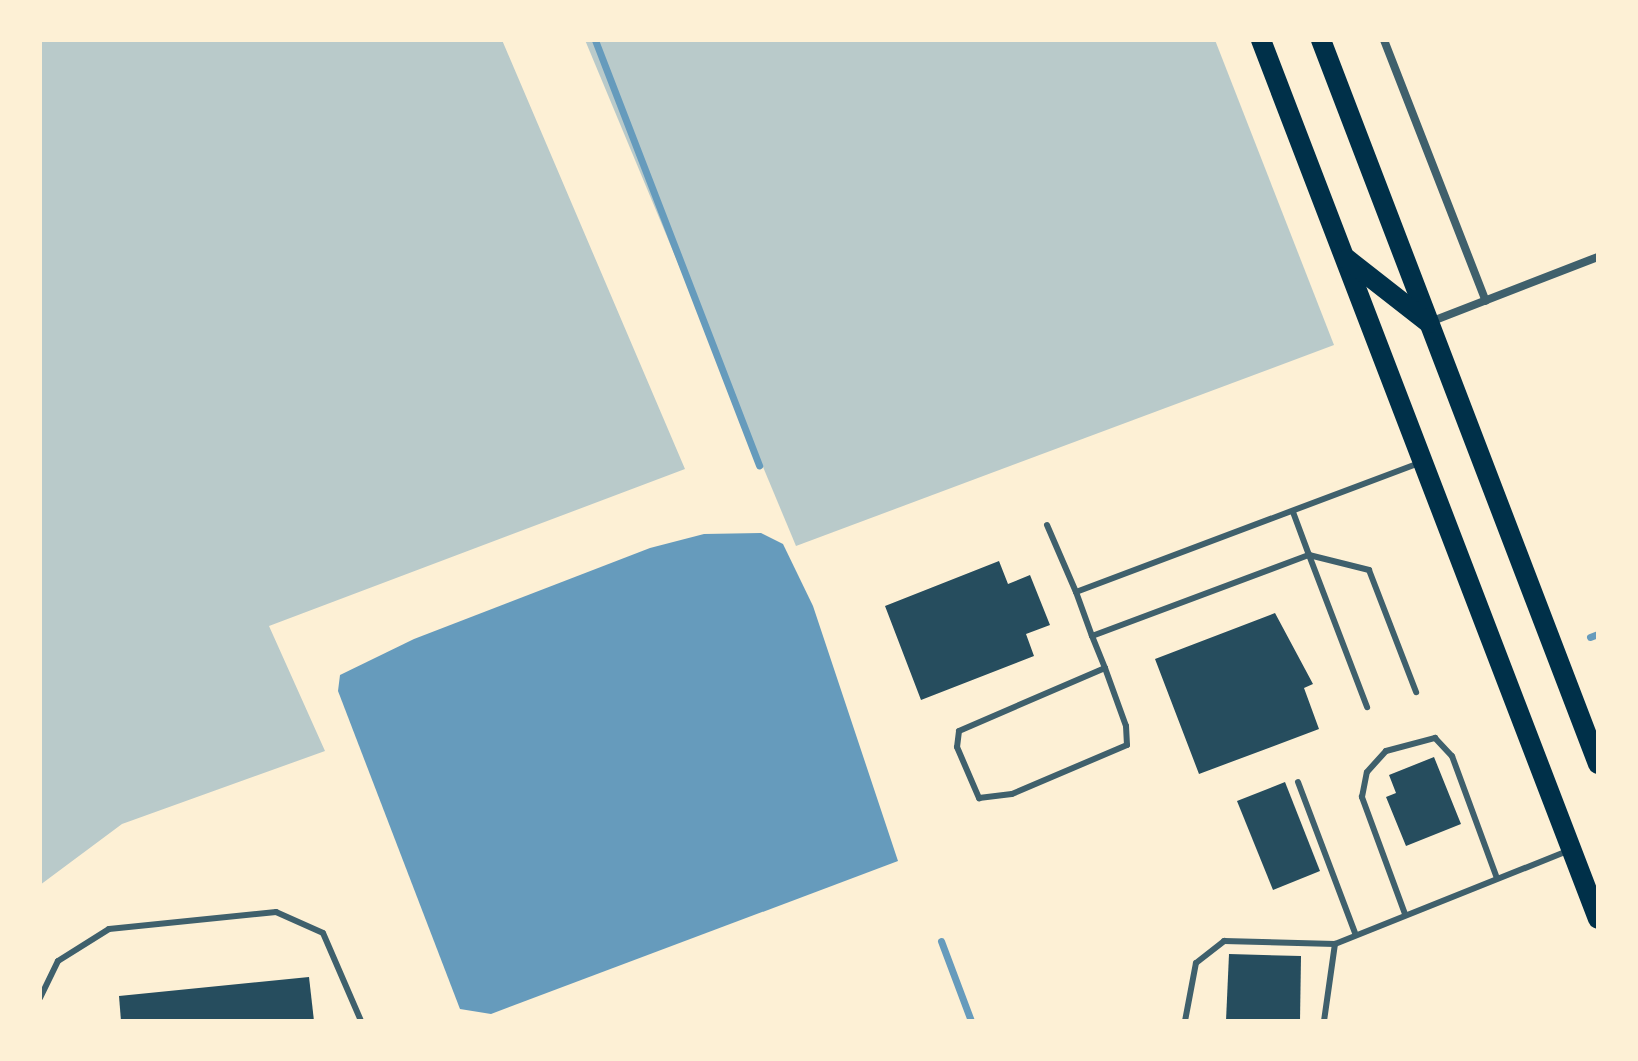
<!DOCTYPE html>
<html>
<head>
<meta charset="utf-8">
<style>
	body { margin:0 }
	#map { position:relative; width:1638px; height:1061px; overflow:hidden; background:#fdf0d5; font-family:"PT Sans Narrow",sans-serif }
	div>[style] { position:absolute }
	.green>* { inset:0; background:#b9caca }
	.water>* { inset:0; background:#669bbc }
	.stream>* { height:7px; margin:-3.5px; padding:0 3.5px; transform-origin:3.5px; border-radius:3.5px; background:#669bbc }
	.building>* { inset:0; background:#264d5e }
	.service>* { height:6px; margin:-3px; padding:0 3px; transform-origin:3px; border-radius:3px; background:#3f606c }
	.minor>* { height:8px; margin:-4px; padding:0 4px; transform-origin:4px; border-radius:4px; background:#3f606c }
	.primary>* { height:20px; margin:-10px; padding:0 10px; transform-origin:10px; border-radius:10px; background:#003049 }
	span { translate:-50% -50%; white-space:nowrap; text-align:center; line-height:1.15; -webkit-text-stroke:8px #fdf0d5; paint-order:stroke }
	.frame { position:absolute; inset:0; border:42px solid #fdf0d5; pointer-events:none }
</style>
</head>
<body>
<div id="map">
	<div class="green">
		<i style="clip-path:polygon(40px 40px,502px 40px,685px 469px,269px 626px,325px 751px,122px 824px,40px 885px)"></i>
		<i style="clip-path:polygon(585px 40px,1215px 40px,1334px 345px,796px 546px)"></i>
	</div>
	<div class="water">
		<i style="clip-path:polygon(761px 533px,783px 544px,813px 606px,898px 861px,491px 1014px,460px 1009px,338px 691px,340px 675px,414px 639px,650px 548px,704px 534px)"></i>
	</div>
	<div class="stream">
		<i style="left:595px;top:40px;width:456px;rotate:68.9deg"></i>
		<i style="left:1590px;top:637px;width:9px;rotate:-21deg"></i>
		<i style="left:941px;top:941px;width:85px;rotate:69.4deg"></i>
	</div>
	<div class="building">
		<i style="clip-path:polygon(999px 561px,1008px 584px,1030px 575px,1050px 625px,1026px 634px,1034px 656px,921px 700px,885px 606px)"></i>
		<i style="clip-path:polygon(1275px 613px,1313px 684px,1304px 688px,1319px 729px,1199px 774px,1155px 659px)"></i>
		<i style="clip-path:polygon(1434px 757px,1461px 824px,1406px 846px,1386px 797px,1396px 793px,1389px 775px)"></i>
		<i style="clip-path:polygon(1285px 782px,1320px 871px,1273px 890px,1237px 801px)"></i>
		<i style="clip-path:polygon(1229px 954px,1301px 956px,1300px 1021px,1226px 1021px)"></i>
		<i style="clip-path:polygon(309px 977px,314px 1021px,121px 1021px,119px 996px)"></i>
	</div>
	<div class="service">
		<i style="left:1293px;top:512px;width:46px;rotate:69.6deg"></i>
		<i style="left:1309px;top:555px;width:62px;rotate:14deg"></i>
		<i style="left:1369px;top:570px;width:131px;rotate:68.9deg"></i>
		<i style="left:1047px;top:525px;width:73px;rotate:66.6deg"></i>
		<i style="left:1092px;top:636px;width:232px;rotate:-20.5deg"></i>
		<i style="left:1309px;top:555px;width:163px;rotate:69.1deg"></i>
		<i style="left:1105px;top:668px;width:159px;rotate:156.7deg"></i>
		<i style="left:959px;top:731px;width:16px;rotate:97deg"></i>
		<i style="left:957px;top:747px;width:56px;rotate:66.7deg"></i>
		<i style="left:979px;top:798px;width:33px;rotate:-7deg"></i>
		<i style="left:1012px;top:794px;width:125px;rotate:-23.1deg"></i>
		<i style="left:1127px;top:745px;width:19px;rotate:-93deg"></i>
		<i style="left:1126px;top:726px;width:62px;rotate:-109.9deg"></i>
		<i style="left:1105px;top:668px;width:35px;rotate:-112deg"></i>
		<i style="left:1092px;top:636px;width:47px;rotate:-110deg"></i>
		<i style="left:1076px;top:592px;width:366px;rotate:-20.6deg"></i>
		<i style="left:1298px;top:782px;width:161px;rotate:69.3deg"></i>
		<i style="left:1405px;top:914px;width:125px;rotate:-110.2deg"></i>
		<i style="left:1362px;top:797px;width:25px;rotate:-79deg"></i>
		<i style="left:1367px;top:772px;width:28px;rotate:-48deg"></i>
		<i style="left:1386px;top:751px;width:51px;rotate:-14.9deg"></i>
		<i style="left:1435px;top:738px;width:25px;rotate:47deg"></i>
		<i style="left:1452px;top:756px;width:130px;rotate:69.8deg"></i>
		<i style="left:40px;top:998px;width:41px;rotate:-64.1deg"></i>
		<i style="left:58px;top:961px;width:60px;rotate:-32.1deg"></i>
		<i style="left:109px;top:929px;width:168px;rotate:-5.8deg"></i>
		<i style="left:276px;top:912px;width:51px;rotate:24.1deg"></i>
		<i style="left:323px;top:933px;width:96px;rotate:66.6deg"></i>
		<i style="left:1185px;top:1021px;width:59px;rotate:-79.3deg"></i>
		<i style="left:1196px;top:963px;width:36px;rotate:-38deg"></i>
		<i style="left:1224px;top:941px;width:111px;rotate:1.5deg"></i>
		<i style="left:1324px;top:1021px;width:78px;rotate:-81.9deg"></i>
		<i style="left:1335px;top:944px;width:251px;rotate:-21.8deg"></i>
	</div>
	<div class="minor">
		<i style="left:1384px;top:40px;width:280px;rotate:68.7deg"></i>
		<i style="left:1430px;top:322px;width:180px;rotate:-21.2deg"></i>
	</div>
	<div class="primary">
		<i style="left:1261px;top:40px;width:941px;rotate:69.02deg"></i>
		<i style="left:1321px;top:40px;width:775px;rotate:69.06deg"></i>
		<i style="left:1347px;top:259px;width:104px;rotate:38deg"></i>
	</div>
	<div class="frame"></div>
</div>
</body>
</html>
